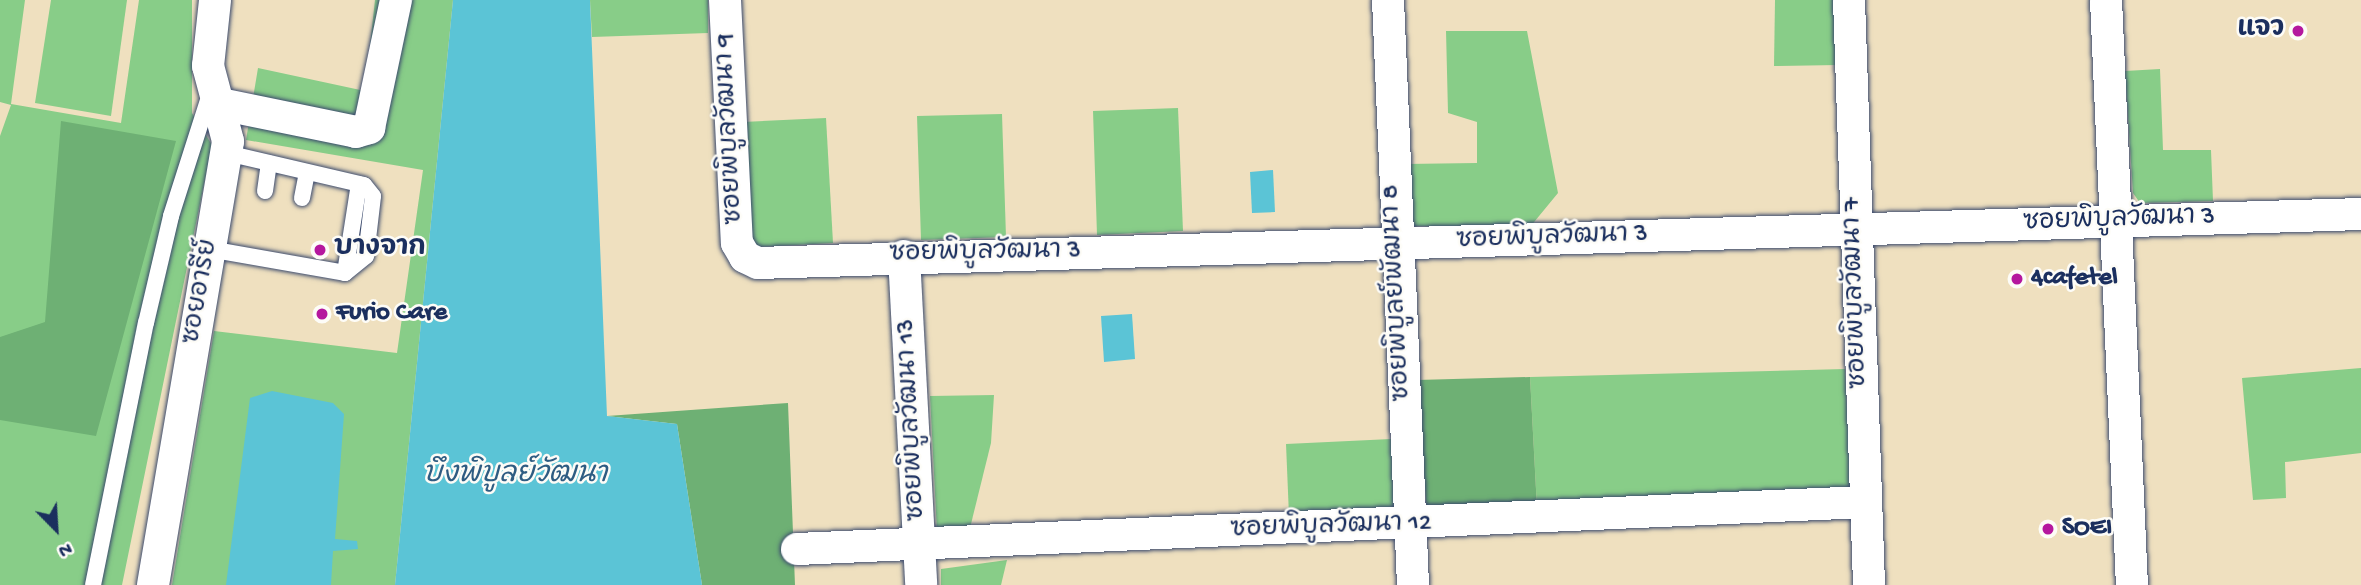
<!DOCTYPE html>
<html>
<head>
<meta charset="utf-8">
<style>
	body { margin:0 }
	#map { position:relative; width:2361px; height:585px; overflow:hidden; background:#efe0bf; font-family:"Gochi Hand","Playpen Sans Thai",sans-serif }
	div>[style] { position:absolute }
	.green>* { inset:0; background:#88cd88 }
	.forest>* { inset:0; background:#6eb074 }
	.water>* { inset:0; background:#5bc4d6 }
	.roads { filter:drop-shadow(0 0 2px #3b4a6d) drop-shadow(0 0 2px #3b4a6d) }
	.lane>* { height:16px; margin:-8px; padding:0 8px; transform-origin:8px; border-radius:8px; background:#fff }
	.street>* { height:32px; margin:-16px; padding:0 16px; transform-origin:16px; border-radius:16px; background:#fff }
	.dots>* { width:19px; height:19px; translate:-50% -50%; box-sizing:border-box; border:4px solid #fdfcf7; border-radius:50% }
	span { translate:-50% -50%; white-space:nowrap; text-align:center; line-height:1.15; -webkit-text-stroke:5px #fdfcf7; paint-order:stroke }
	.poi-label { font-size:26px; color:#1b2f5e; font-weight:700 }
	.right { translate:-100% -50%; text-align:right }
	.left { translate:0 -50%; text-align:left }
	.street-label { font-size:26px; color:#1b2f5e }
	.water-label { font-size:28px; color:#2e5c82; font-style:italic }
	.north { position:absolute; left:21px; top:494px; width:70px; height:70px; -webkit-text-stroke:5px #fdfcf7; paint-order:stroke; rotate:156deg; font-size:19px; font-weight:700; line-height:28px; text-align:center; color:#1b2f5e }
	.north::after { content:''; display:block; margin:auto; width:24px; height:32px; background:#1b2f5e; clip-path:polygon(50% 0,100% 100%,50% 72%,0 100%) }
</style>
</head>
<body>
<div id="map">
	<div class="green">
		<i style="clip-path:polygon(0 0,25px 0,11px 104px,121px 123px,139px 0,192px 0,192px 113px,212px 145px,122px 585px,0 585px,0 136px,11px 105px,0 102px)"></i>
		<i style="clip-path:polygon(51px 0,127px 0,111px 116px,35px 103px)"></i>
		<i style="clip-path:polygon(375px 0,453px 0,395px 585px,172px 585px,214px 331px,397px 353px,423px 170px,246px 140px,258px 68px,365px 91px)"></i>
		<i style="clip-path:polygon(590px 0,708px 0,708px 33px,592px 37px)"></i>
		<i style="clip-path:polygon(1775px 0,1834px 0,1838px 65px,1774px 66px)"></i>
		<i style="clip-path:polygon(1446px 31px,1527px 31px,1558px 193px,1530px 227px,1408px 226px,1405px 164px,1477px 163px,1477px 122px,1448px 113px)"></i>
		<i style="clip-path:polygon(2160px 69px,2163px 150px,2211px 150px,2213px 201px,2140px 203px,2133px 193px,2125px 71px)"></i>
		<i style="clip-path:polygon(1178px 108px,1183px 231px,1097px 235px,1093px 111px)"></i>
		<i style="clip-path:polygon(1002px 114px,1006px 237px,921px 240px,917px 116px)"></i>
		<i style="clip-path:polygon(826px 118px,833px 243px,756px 247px,751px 241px,743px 122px)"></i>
		<i style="clip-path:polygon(2361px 368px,2361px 453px,2285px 462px,2286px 498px,2253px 500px,2242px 378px)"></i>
		<i style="clip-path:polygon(1845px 369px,1851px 491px,1537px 508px,1530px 377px)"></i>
		<i style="clip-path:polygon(994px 395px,991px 443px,970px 528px,937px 532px,930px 396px)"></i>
		<i style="clip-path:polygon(1391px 439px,1394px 511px,1289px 516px,1286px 444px)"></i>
		<i style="clip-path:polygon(1007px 560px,1001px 585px,941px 585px,941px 569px)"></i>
	</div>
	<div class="forest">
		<i style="clip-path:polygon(61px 121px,176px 141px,96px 436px,0 420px,0 337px,45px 322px)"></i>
		<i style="clip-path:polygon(1530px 377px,1537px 508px,1427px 513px,1417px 380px)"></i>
		<i style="clip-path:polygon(788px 403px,795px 585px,702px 585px,677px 424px,607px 416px)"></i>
	</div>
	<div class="water">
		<i style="clip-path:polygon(453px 0,590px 0,607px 416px,677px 424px,702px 585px,395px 585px)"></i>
		<i style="clip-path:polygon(1273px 170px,1275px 212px,1252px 213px,1250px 172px)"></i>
		<i style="clip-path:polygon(1132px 314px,1135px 359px,1104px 362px,1101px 316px)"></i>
		<i style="clip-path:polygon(272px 391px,333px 403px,344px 414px,335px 539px,357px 541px,358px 549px,333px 551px,331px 585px,226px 585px,250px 398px)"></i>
	</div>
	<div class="roads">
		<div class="lane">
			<i style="left:265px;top:191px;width:28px;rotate:-82deg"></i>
			<i style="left:302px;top:198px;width:26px;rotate:-79deg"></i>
			<i style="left:209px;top:249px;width:138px;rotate:10deg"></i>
			<i style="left:345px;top:273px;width:27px;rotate:-39deg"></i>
			<i style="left:366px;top:256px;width:60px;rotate:-83.3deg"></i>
			<i style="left:373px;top:196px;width:14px;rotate:-129deg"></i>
			<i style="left:364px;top:185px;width:142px;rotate:-166.9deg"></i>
			<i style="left:345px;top:273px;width:90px;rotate:-81.1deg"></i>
			<i style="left:93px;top:585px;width:267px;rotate:-78.6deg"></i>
			<i style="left:146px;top:323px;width:110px;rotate:-76.8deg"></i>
			<i style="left:171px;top:216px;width:128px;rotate:-72.3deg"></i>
		</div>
		<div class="street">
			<i style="left:725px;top:0;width:243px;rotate:87.2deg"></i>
			<i style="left:737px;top:243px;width:16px;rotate:60deg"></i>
			<i style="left:745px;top:257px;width:14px;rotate:25deg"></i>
			<i style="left:758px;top:263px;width:1604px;rotate:-1.75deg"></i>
			<i style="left:1388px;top:0;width:586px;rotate:87.55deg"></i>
			<i style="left:1849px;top:0;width:585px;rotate:88.04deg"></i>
			<i style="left:2106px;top:0;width:586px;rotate:87.46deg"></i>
			<i style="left:220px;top:104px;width:139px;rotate:11.6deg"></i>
			<i style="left:356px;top:132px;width:14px;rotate:-17deg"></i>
			<i style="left:369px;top:128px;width:131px;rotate:-78.1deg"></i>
			<i style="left:904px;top:256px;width:329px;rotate:87deg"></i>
			<i style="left:797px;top:549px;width:1069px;rotate:-2.52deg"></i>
			<i style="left:153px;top:585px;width:450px;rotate:-80.4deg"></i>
			<i style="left:228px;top:141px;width:78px;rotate:-104.9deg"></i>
			<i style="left:208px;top:66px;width:66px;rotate:-83.9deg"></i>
		</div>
	</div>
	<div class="dots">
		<i style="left:2298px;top:31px;background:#b5179e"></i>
		<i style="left:320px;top:250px;background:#b5179e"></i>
		<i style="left:2017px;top:279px;background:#b5179e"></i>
		<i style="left:322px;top:314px;background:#b5179e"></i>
		<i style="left:2048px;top:529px;background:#b5179e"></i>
	</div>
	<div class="poi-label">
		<span class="right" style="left:2284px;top:31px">แจว</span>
		<span class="left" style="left:334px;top:250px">บางจาก</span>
		<span class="left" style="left:2031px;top:279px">4cafetel</span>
		<span class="left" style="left:336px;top:314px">Furio Care</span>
		<span class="left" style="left:2062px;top:529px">SOEI</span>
	</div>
	<div class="street-label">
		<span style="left:731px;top:129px;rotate:-93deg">ซอยพิบูลวัฒนา 9</span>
		<span style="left:2119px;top:221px;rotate:-2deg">ซอยพิบูลวัฒนา 3</span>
		<span style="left:1552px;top:239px;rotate:-2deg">ซอยพิบูลวัฒนา 3</span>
		<span style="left:985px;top:254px;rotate:-1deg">ซอยพิบูลวัฒนา 3</span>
		<span style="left:202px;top:292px;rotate:-80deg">ซอยอารีย์</span>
		<span style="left:1398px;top:293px;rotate:-93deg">ซอยพิบูลย์พัฒนา 8</span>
		<span style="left:1857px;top:293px;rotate:-92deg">ซอยพิบูลวัฒนา 7</span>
		<span style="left:913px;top:420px;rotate:-93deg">ซอยพิบูลวัฒนา 13</span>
		<span style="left:1331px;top:528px;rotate:-2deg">ซอยพิบูลวัฒนา 12</span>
	</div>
	<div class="water-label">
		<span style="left:515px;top:476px">บึงพิบูลย์วัฒนา</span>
	</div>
	<div class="north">N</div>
</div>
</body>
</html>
